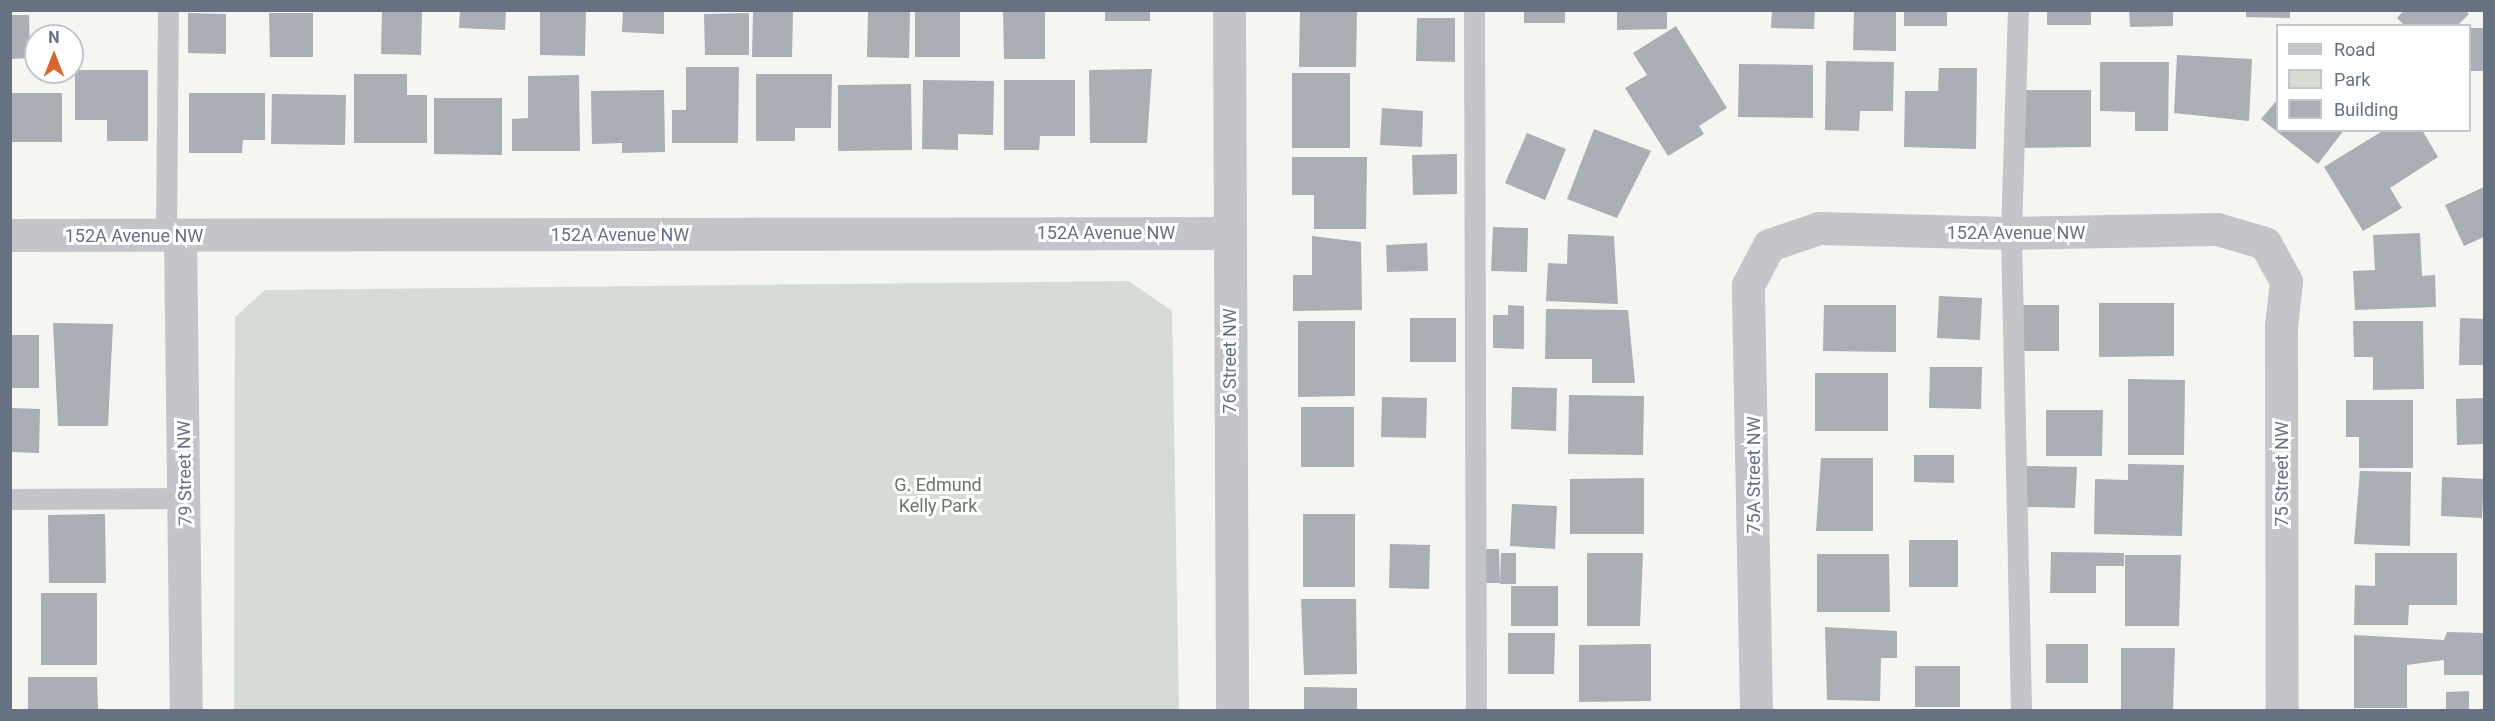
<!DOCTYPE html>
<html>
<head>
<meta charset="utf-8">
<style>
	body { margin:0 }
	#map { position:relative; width:2495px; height:721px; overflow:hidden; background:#f5f5f2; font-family:Roboto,sans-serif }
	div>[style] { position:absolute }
	.green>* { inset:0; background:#d5dcd3 }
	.building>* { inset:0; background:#a9afb5 }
	.service>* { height:21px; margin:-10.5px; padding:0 10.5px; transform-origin:10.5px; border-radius:10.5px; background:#c3c5c9 }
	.minor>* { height:33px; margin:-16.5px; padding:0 16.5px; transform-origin:16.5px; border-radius:16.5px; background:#c3c5c9 }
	span { translate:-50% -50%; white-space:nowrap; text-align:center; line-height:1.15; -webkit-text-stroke:6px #fff; paint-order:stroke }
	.street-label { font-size:18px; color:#667281 }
	.park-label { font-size:18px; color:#667864 }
	.frame { position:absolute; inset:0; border:12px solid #667281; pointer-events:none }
	.legend { position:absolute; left:2276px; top:24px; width:195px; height:108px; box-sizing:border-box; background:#fff; border:2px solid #c2c7cd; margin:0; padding:8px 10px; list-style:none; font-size:18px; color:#667281 }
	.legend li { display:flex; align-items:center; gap:12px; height:30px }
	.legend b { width:30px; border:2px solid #c2c7cd }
	.north { position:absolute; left:24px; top:24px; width:60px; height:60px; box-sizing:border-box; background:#fff; border:2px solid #c2c7cd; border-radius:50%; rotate:0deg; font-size:16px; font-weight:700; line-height:24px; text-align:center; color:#667281 }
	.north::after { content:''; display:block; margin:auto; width:21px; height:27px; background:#d76630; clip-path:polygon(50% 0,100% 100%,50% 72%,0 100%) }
</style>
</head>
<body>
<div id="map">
	<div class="green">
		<i style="clip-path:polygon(1129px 281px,1172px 311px,1179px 710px,234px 710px,235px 317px,265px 290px)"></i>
	</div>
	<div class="building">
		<i style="clip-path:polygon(460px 10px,506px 10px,505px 30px,459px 28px)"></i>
		<i style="clip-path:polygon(540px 10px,586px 10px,585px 56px,540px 55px)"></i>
		<i style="clip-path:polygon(623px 10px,664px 10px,664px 34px,622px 32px)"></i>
		<i style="clip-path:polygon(1003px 10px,1045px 10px,1045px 59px,1004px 59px)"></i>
		<i style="clip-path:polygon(1105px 10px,1150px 10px,1150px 21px,1105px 21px)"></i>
		<i style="clip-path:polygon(1300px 10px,1357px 10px,1356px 67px,1299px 67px)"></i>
		<i style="clip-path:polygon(1524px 10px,1565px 10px,1565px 23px,1524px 23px)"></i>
		<i style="clip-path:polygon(1617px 10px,1667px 10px,1667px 29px,1617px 30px)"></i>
		<i style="clip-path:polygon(1772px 10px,1815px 10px,1814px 29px,1771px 28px)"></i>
		<i style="clip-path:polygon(1854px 10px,1896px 10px,1896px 51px,1853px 50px)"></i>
		<i style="clip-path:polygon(1904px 10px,1947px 10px,1947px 26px,1904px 26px)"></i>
		<i style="clip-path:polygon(2047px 10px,2091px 10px,2091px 25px,2047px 25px)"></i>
		<i style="clip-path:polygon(2129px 10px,2173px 10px,2173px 26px,2130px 27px)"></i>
		<i style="clip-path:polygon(2246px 10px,2290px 10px,2290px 18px,2246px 17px)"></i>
		<i style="clip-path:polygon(2404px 10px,2465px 10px,2469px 14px,2457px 26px,2405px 26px,2397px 18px)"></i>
		<i style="clip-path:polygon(382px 11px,422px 12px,421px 55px,381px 54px)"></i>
		<i style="clip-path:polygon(753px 11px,793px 12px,792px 57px,752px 57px)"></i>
		<i style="clip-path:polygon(868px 11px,910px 12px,909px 58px,867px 57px)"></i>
		<i style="clip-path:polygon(915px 12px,960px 12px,960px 57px,915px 57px)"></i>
		<i style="clip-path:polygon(188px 13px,226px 14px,226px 54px,188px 53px)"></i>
		<i style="clip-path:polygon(269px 13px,313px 13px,313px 57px,270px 57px)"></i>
		<i style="clip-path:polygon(749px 13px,749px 55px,705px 55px,704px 14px)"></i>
		<i style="clip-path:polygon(10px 15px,29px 15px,30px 58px,10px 59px)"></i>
		<i style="clip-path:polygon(1417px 18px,1455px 18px,1455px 62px,1416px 61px)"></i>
		<i style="clip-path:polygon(1676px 26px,1727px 108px,1699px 126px,1704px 134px,1668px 156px,1625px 88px,1647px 75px,1633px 53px)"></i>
		<i style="clip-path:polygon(2470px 28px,2484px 28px,2484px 71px,2470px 71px)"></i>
		<i style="clip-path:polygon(2177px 55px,2252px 59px,2249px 121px,2174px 113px)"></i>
		<i style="clip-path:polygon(1826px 61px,1894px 62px,1893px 111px,1860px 111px,1859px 131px,1825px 130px)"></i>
		<i style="clip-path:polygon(2100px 62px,2169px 62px,2168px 131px,2135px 131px,2135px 112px,2100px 111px)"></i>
		<i style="clip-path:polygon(1739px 64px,1813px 65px,1813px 118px,1738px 117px)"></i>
		<i style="clip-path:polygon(686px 67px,739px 67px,738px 143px,672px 143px,672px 110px,686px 110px)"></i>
		<i style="clip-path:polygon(1939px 68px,1977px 68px,1976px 149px,1904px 147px,1905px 91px,1938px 91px)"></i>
		<i style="clip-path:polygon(1152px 69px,1147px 143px,1090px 143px,1089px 70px)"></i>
		<i style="clip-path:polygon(75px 70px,148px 70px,148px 141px,107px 141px,107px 120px,75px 120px)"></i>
		<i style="clip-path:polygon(1292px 73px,1350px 73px,1350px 148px,1292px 148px)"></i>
		<i style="clip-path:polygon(354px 74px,407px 74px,407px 95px,427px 95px,427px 143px,354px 143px)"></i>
		<i style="clip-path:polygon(756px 74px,832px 74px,831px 128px,795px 128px,795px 141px,756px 141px)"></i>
		<i style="clip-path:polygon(579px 75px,580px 151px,512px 151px,512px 119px,528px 118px,528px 76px)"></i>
		<i style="clip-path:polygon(923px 80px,994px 81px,993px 135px,958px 134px,958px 150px,922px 149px)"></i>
		<i style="clip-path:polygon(1004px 80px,1075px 80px,1075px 136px,1040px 136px,1039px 150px,1004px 150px)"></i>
		<i style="clip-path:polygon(911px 84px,912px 150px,838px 151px,838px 85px)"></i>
		<i style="clip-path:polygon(664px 90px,665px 152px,622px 153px,622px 143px,592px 144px,591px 91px)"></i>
		<i style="clip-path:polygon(2018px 90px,2091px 90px,2091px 147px,2018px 148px)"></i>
		<i style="clip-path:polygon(10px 93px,62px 93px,62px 142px,10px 142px)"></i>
		<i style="clip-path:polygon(189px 93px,265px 93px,265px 140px,243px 140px,242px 153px,189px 153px)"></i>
		<i style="clip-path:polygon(272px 94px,346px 95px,345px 145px,271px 144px)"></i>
		<i style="clip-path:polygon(434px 98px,502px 98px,502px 155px,434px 154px)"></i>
		<i style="clip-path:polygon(2278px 99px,2278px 130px,2344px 130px,2318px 164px,2261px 119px)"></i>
		<i style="clip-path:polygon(1382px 108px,1423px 111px,1422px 147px,1380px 145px)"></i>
		<i style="clip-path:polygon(1594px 129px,1651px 151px,1617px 218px,1567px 199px)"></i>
		<i style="clip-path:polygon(2384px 130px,2422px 130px,2438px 157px,2390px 188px,2402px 208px,2363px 231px,2324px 167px)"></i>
		<i style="clip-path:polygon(1527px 133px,1566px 149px,1545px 200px,1505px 183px)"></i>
		<i style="clip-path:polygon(1457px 154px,1457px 194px,1413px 195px,1412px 155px)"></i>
		<i style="clip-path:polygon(1292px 157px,1367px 157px,1366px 229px,1314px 229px,1314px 195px,1292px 195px)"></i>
		<i style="clip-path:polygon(2484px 187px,2484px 237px,2464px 246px,2445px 205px)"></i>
		<i style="clip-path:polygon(1493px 227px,1528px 228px,1527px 272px,1491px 271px)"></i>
		<i style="clip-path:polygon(2420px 233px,2422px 276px,2435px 275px,2436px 307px,2355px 310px,2353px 271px,2375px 270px,2373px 235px)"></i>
		<i style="clip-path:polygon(1568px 234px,1614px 236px,1618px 304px,1546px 301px,1548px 263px,1567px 264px)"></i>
		<i style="clip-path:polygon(1312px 236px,1361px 242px,1362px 310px,1293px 311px,1293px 275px,1312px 275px)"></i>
		<i style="clip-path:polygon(1427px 243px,1428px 271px,1387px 272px,1386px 245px)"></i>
		<i style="clip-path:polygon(1939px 296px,1982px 298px,1980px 340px,1937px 338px)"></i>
		<i style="clip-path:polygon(2099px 303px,2174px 303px,2174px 356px,2099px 357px)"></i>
		<i style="clip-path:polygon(1508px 305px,1524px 306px,1524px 349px,1493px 348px,1493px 315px,1508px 315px)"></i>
		<i style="clip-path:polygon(1824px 305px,1896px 305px,1896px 352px,1823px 351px)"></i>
		<i style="clip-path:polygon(2019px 305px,2059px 305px,2059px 351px,2019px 351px)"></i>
		<i style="clip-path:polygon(1546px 309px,1628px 310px,1635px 383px,1592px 383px,1592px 359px,1545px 359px)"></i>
		<i style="clip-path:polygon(1410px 318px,1456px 318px,1456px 362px,1410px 362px)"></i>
		<i style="clip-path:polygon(2460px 318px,2484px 319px,2484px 365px,2459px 365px)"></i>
		<i style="clip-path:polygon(1298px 321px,1355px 321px,1355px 396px,1298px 397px)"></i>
		<i style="clip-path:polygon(2353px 321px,2423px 321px,2424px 389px,2373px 390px,2373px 357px,2354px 357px)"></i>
		<i style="clip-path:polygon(53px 323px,113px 324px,108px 426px,58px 426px)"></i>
		<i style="clip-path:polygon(10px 335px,39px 335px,39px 388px,10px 388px)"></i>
		<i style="clip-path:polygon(1930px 367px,1982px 367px,1981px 409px,1929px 408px)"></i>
		<i style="clip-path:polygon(1815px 373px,1888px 373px,1888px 431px,1815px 431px)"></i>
		<i style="clip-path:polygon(2128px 379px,2185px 380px,2184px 455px,2128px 455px)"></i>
		<i style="clip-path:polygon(1512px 387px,1557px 388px,1556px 431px,1511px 429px)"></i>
		<i style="clip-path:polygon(1569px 395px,1644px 396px,1643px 455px,1568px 454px)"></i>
		<i style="clip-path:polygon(1382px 397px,1427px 398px,1426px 438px,1381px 437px)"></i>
		<i style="clip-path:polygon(2484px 398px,2484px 444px,2457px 445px,2456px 399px)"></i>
		<i style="clip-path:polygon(2346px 400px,2413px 400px,2413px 468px,2359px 468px,2359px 437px,2346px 437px)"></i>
		<i style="clip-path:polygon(1301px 407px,1354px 407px,1354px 467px,1301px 467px)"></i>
		<i style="clip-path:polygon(10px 408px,40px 409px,39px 453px,10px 452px)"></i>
		<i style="clip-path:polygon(2046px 410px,2103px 410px,2102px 456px,2046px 456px)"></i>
		<i style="clip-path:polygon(1914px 455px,1954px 455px,1954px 483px,1914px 482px)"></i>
		<i style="clip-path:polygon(1821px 458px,1873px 458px,1873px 531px,1816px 531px)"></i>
		<i style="clip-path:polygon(2128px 464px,2184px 465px,2182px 536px,2094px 534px,2095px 479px,2128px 480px)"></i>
		<i style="clip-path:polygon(2027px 466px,2077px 467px,2075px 508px,2026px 507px)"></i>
		<i style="clip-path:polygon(2360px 471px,2411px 472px,2410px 546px,2354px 544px)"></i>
		<i style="clip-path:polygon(2442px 477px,2484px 479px,2482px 518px,2441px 516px)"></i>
		<i style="clip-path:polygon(1644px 478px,1644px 534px,1570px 534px,1570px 479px)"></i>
		<i style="clip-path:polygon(1512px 504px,1557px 506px,1555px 549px,1510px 546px)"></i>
		<i style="clip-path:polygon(105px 514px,106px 583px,49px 583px,48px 515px)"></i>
		<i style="clip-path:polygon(1303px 514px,1355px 514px,1355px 587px,1303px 587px)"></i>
		<i style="clip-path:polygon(1909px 540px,1958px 540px,1958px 587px,1909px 587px)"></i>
		<i style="clip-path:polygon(1390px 544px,1430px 545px,1429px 589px,1389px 588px)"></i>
		<i style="clip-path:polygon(1485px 549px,1499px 549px,1500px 583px,1486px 583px)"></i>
		<i style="clip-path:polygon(2051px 552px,2124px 553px,2124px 566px,2096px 566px,2096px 593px,2050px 593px)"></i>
		<i style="clip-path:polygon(1501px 553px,1516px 553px,1516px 584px,1500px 584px)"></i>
		<i style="clip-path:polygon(1587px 553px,1643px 553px,1640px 626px,1587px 626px)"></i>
		<i style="clip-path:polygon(2375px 553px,2457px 553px,2457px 605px,2409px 605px,2408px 625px,2354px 625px,2355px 585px,2375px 586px)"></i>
		<i style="clip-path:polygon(1817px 554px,1889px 554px,1890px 612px,1817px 612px)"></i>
		<i style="clip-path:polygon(2125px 555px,2181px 555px,2179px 626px,2125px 626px)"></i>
		<i style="clip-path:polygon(1511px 586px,1558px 586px,1558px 626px,1511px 626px)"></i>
		<i style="clip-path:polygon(41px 593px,97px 593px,97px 665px,41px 665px)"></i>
		<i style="clip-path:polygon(1301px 599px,1356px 599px,1357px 674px,1304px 675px)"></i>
		<i style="clip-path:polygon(1825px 627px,1897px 631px,1897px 658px,1881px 658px,1880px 701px,1827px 700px)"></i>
		<i style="clip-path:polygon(2447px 632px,2484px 633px,2484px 675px,2444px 675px,2444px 660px,2407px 665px,2407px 708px,2354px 708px,2354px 635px,2444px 640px)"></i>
		<i style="clip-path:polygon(1508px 633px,1555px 633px,1554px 674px,1508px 674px)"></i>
		<i style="clip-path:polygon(1651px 644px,1651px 701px,1579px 702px,1579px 645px)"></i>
		<i style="clip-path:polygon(2046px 644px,2088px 644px,2088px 683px,2046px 683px)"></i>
		<i style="clip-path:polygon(2121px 648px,2175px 648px,2173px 710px,2121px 710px)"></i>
		<i style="clip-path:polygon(1915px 666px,1960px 666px,1960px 707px,1915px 707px)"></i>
		<i style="clip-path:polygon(28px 677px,97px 677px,98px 710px,28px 710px)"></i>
		<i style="clip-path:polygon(1304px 687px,1357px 688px,1357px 710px,1304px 710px)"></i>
		<i style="clip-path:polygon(2469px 691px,2469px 710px,2446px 710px,2446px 692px)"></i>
	</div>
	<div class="service">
		<i style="left:1474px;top:10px;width:700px;rotate:89.84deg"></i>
		<i style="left:2018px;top:10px;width:223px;rotate:91.8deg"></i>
		<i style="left:2011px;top:233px;width:477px;rotate:88.8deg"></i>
		<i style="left:166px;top:236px;width:226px;rotate:-89.5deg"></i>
		<i style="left:10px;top:499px;width:177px;rotate:-0.3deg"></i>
	</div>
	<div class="minor">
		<i style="left:1229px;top:10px;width:700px;rotate:89.75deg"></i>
		<i style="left:10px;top:235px;width:1220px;rotate:-0.09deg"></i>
		<i style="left:180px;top:236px;width:474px;rotate:89.3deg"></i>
		<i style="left:1756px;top:710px;width:425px;rotate:-91.1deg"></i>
		<i style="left:1748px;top:285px;width:45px;rotate:-62.3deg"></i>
		<i style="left:1769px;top:245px;width:53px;rotate:-18.8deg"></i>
		<i style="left:1819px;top:228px;width:192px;rotate:1.5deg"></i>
		<i style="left:2011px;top:233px;width:206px;rotate:-1.1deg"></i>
		<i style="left:2217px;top:229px;width:50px;rotate:16.3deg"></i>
		<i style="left:2265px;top:243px;width:43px;rotate:61.1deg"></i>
		<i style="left:2286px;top:281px;width:45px;rotate:96.3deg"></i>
		<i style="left:2281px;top:326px;width:384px;rotate:89.9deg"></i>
	</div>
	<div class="street-label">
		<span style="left:1106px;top:233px">152A Avenue NW</span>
		<span style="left:2016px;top:233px">152A Avenue NW</span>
		<span style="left:620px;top:235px">152A Avenue NW</span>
		<span style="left:134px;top:236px">152A Avenue NW</span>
		<span style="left:1230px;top:361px;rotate:-90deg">76 Street NW</span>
		<span style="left:185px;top:473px;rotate:-91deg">79 Street NW</span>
		<span style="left:2282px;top:474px;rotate:-90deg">75 Street NW</span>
		<span style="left:1754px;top:475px;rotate:-90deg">75A Street NW</span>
	</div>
	<div class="park-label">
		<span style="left:938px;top:496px">G. Edmund<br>Kelly Park</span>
	</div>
	<div class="frame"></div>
	<ul class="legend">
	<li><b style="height:8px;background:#c3c5c9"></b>Road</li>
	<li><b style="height:16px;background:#d5dcd3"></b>Park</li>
	<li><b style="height:16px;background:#a9afb5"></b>Building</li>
	</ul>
	<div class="north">N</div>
</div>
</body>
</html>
